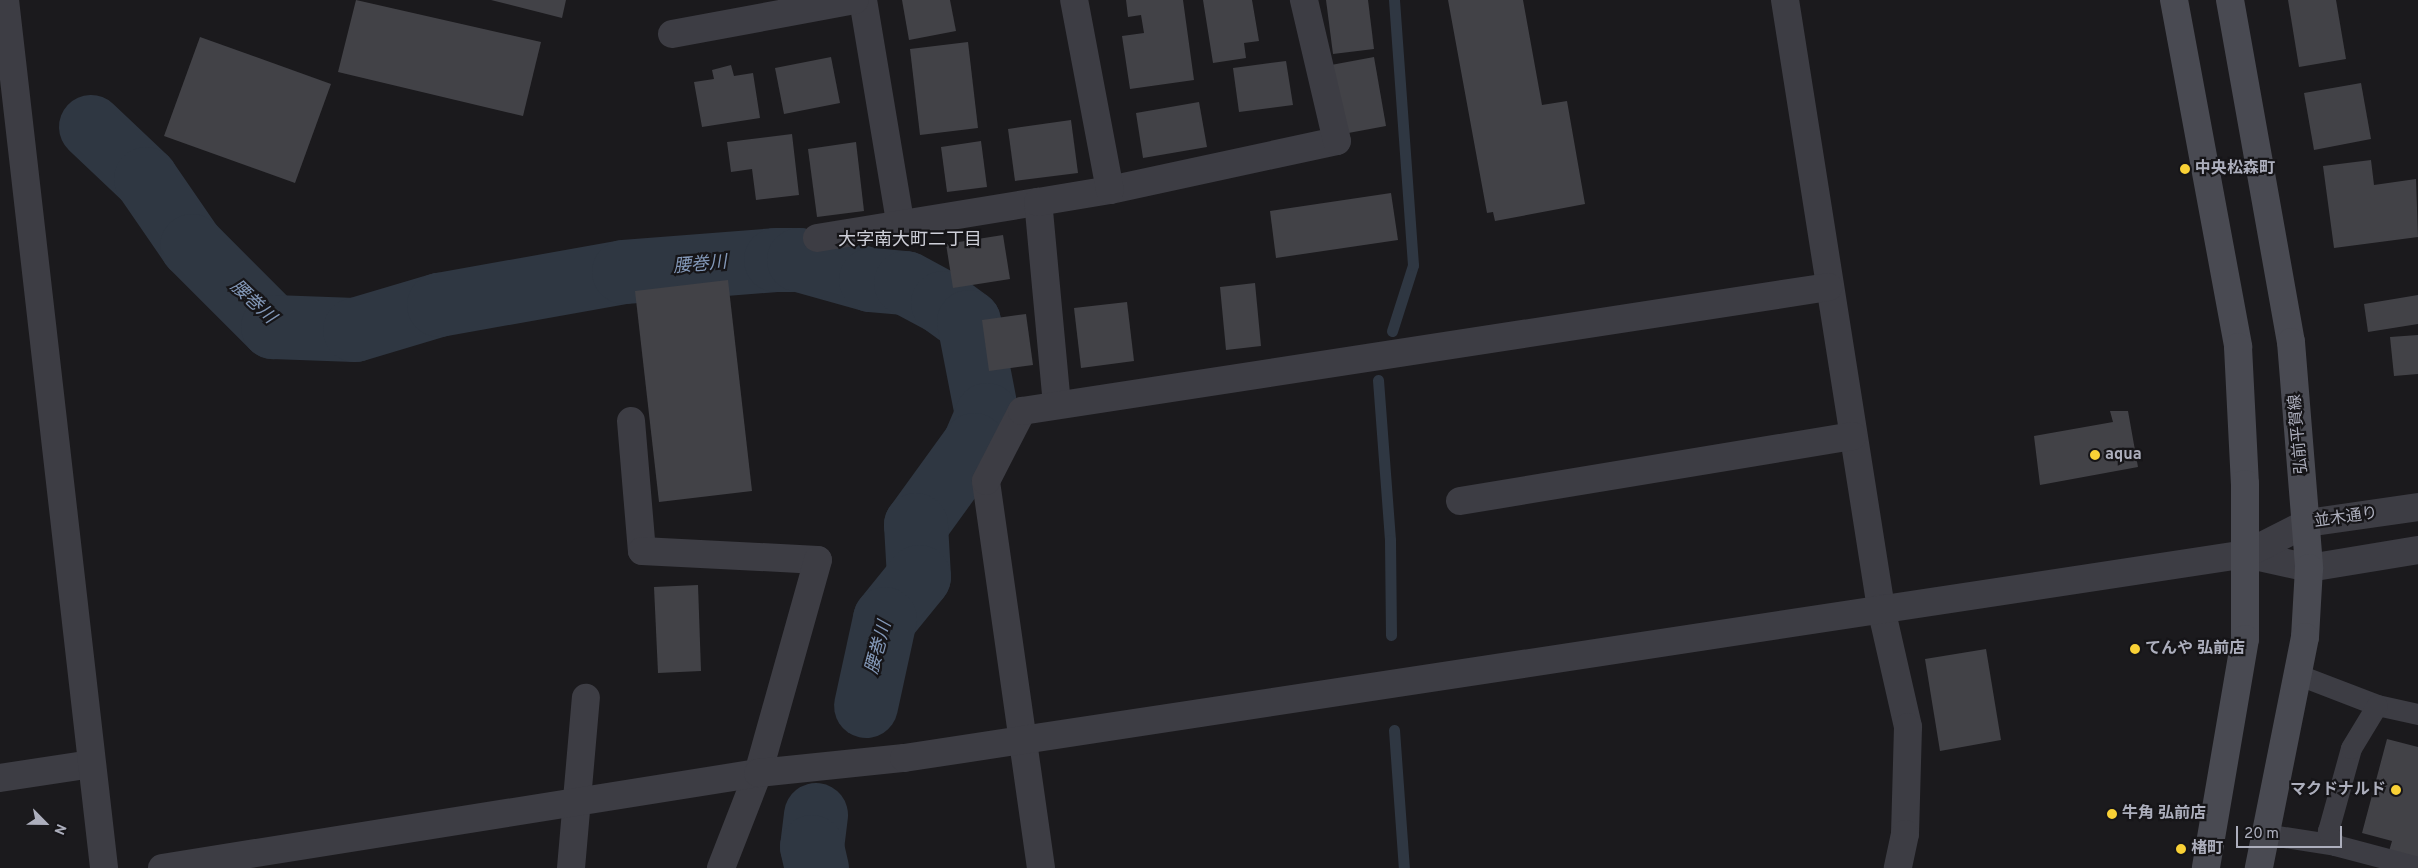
<!DOCTYPE html>
<html>
<head>
<meta charset="utf-8">
<style>
	body { margin:0 }
	#map { position:relative; width:2418px; height:868px; overflow:hidden; background:#1b1a1d; font-family:Overpass,"Noto Sans JP",sans-serif }
	div>[style] { position:absolute }
	.stream>* { height:11px; margin:-5.5px; padding:0 5.5px; transform-origin:5.5px; border-radius:5.5px; background:#2f3742 }
	.river>* { height:64px; margin:-32px; padding:0 32px; transform-origin:32px; border-radius:32px; background:#2f3742 }
	.building>* { inset:0; background:#424247 }
	.service>* { height:21px; margin:-10.5px; padding:0 10.5px; transform-origin:10.5px; border-radius:10.5px; background:#3d3d44 }
	.minor>* { height:28px; margin:-14px; padding:0 14px; transform-origin:14px; border-radius:14px; background:#3d3d44 }
	.tertiary>* { height:28px; margin:-14px; padding:0 14px; transform-origin:14px; border-radius:14px; background:#3d3d44 }
	.secondary>* { height:28px; margin:-14px; padding:0 14px; transform-origin:14px; border-radius:14px; background:#494a52 }
	.dots>* { width:14px; height:14px; translate:-50% -50%; box-sizing:border-box; border:2px solid #161518; border-radius:50% }
	span { translate:-50% -50%; white-space:nowrap; text-align:center; line-height:1.15; -webkit-text-stroke:4.5px #161518; paint-order:stroke }
	.poi-label { font-size:16px; color:#adafbd; font-weight:700 }
	.left { translate:0 -50%; text-align:left }
	.right { translate:-100% -50%; text-align:right }
	.street-label { font-size:16px; color:#adafbd }
	.neighbourhood-label { font-size:18px; color:#cecfd8 }
	.water-label { font-size:18px; color:#8398b8; font-style:italic }
	.north { position:absolute; left:20px; top:798px; width:50px; height:50px; -webkit-text-stroke:4px #161518; paint-order:stroke; rotate:113deg; font-size:14px; font-weight:700; line-height:20px; text-align:center; color:#adafbd }
	.north::after { content:''; display:block; margin:auto; width:18px; height:22px; background:#adafbd; clip-path:polygon(50% 0,100% 100%,50% 72%,0 100%) }
	.scale { position:absolute; left:2236px; top:826px; width:106px; height:22px; box-sizing:border-box; border:2px solid #adafbd; border-top:0; padding-left:6px; font-size:15px; line-height:18px; white-space:nowrap; color:#adafbd; -webkit-text-stroke:4px #161518; paint-order:stroke }
</style>
</head>
<body>
<div id="map">
	<div class="stream">
		<i style="left:1392px;top:331px;width:69px;rotate:-72.3deg"></i>
		<i style="left:1413px;top:265px;width:266px;rotate:-94.1deg"></i>
		<i style="left:1378px;top:380px;width:160px;rotate:85.7deg"></i>
		<i style="left:1390px;top:540px;width:95px;rotate:89.4deg"></i>
		<i style="left:1394px;top:730px;width:138px;rotate:85.9deg"></i>
	</div>
	<div class="river">
		<i style="left:91px;top:127px;width:76px;rotate:43.4deg"></i>
		<i style="left:146px;top:179px;width:81px;rotate:55.5deg"></i>
		<i style="left:192px;top:246px;width:115px;rotate:45deg"></i>
		<i style="left:273px;top:327px;width:82px;rotate:2.1deg"></i>
		<i style="left:355px;top:330px;width:88px;rotate:-16.6deg"></i>
		<i style="left:439px;top:305px;width:188px;rotate:-10.1deg"></i>
		<i style="left:624px;top:272px;width:152px;rotate:-4.5deg"></i>
		<i style="left:776px;top:260px;width:23px"></i>
		<i style="left:799px;top:260px;width:75px;rotate:15.5deg"></i>
		<i style="left:871px;top:280px;width:35px;rotate:5deg"></i>
		<i style="left:906px;top:283px;width:42px;rotate:28.4deg"></i>
		<i style="left:943px;top:303px;width:32px;rotate:36deg"></i>
		<i style="left:969px;top:322px;width:95px;rotate:79deg"></i>
		<i style="left:987px;top:415px;width:33px;rotate:113deg"></i>
		<i style="left:974px;top:445px;width:99px;rotate:125.9deg"></i>
		<i style="left:916px;top:525px;width:52px;rotate:86.7deg"></i>
		<i style="left:919px;top:577px;width:54px;rotate:129deg"></i>
		<i style="left:885px;top:619px;width:89px;rotate:102.3deg"></i>
		<i style="left:816px;top:815px;width:32px;rotate:97deg"></i>
		<i style="left:812px;top:847px;width:22px;rotate:77deg"></i>
	</div>
	<div class="building">
		<i style="clip-path:polygon(356px 0,541px 42px,523px 116px,338px 72px)"></i>
		<i style="clip-path:polygon(491px 0,566px 0,562px 18px)"></i>
		<i style="clip-path:polygon(902px 0,950px 0,956px 31px,909px 40px)"></i>
		<i style="clip-path:polygon(1126px 0,1183px 0,1194px 80px,1130px 89px,1122px 36px,1144px 33px,1141px 15px,1128px 17px)"></i>
		<i style="clip-path:polygon(1203px 0,1252px 0,1259px 41px,1244px 43px,1246px 58px,1213px 63px)"></i>
		<i style="clip-path:polygon(1326px 0,1368px 0,1374px 49px,1333px 54px)"></i>
		<i style="clip-path:polygon(1448px 0,1523px 0,1542px 105px,1567px 101px,1585px 204px,1495px 221px,1493px 212px,1487px 213px)"></i>
		<i style="clip-path:polygon(2288px 0,2336px 0,2346px 59px,2299px 67px)"></i>
		<i style="clip-path:polygon(200px 37px,331px 84px,295px 183px,164px 136px)"></i>
		<i style="clip-path:polygon(968px 42px,978px 128px,920px 135px,910px 49px)"></i>
		<i style="clip-path:polygon(831px 57px,840px 103px,784px 114px,775px 68px)"></i>
		<i style="clip-path:polygon(1374px 57px,1386px 126px,1343px 134px,1331px 65px)"></i>
		<i style="clip-path:polygon(1286px 61px,1293px 105px,1239px 112px,1233px 68px)"></i>
		<i style="clip-path:polygon(731px 65px,734px 76px,753px 73px,760px 118px,702px 127px,694px 82px,714px 79px,712px 70px)"></i>
		<i style="clip-path:polygon(2361px 83px,2371px 139px,2314px 150px,2304px 93px)"></i>
		<i style="clip-path:polygon(1199px 102px,1207px 147px,1143px 158px,1136px 113px)"></i>
		<i style="clip-path:polygon(1071px 120px,1078px 173px,1015px 181px,1008px 129px)"></i>
		<i style="clip-path:polygon(792px 134px,799px 195px,756px 200px,752px 169px,731px 172px,727px 142px)"></i>
		<i style="clip-path:polygon(981px 141px,987px 187px,947px 192px,941px 147px)"></i>
		<i style="clip-path:polygon(856px 142px,864px 211px,817px 217px,808px 149px)"></i>
		<i style="clip-path:polygon(2371px 160px,2374px 185px,2416px 179px,2418px 237px,2334px 248px,2323px 166px)"></i>
		<i style="clip-path:polygon(1391px 193px,1398px 240px,1276px 258px,1270px 211px)"></i>
		<i style="clip-path:polygon(1003px 235px,1010px 279px,953px 288px,946px 244px)"></i>
		<i style="clip-path:polygon(728px 280px,752px 491px,659px 502px,635px 291px)"></i>
		<i style="clip-path:polygon(1255px 283px,1261px 346px,1226px 350px,1220px 287px)"></i>
		<i style="clip-path:polygon(2418px 295px,2418px 324px,2368px 332px,2364px 304px)"></i>
		<i style="clip-path:polygon(1127px 302px,1134px 361px,1081px 368px,1074px 308px)"></i>
		<i style="clip-path:polygon(1026px 314px,1033px 365px,989px 371px,982px 320px)"></i>
		<i style="clip-path:polygon(2418px 335px,2418px 374px,2394px 376px,2390px 337px)"></i>
		<i style="clip-path:polygon(2110px 411px,2128px 411px,2138px 467px,2040px 485px,2034px 436px,2113px 422px)"></i>
		<i style="clip-path:polygon(698px 585px,701px 671px,658px 673px,654px 587px)"></i>
		<i style="clip-path:polygon(1986px 649px,2001px 740px,1940px 751px,1925px 659px)"></i>
		<i style="clip-path:polygon(2387px 739px,2418px 747px,2418px 868px,2384px 868px,2392px 841px,2362px 833px)"></i>
	</div>
	<div class="service">
		<i style="left:2299px;top:675px;width:84px;rotate:21deg"></i>
		<i style="left:2377px;top:705px;width:42px;rotate:12.4deg"></i>
		<i style="left:2265px;top:834px;width:71px;rotate:8.9deg"></i>
		<i style="left:2335px;top:845px;width:86px;rotate:14.8deg"></i>
		<i style="left:2335px;top:845px;width:16px;rotate:-117deg"></i>
		<i style="left:2328px;top:831px;width:86px;rotate:-74.5deg"></i>
		<i style="left:2351px;top:748px;width:50px;rotate:-58.8deg"></i>
	</div>
	<div class="minor">
		<i style="left:863px;top:0;width:229px;rotate:80.5deg"></i>
		<i style="left:1785px;top:0;width:616px;rotate:81.03deg"></i>
		<i style="left:1881px;top:608px;width:122px;rotate:77.2deg"></i>
		<i style="left:1908px;top:727px;width:107px;rotate:91.6deg"></i>
		<i style="left:1905px;top:834px;width:35px;rotate:102deg"></i>
		<i style="left:672px;top:34px;width:186px;rotate:-10.5deg"></i>
		<i style="left:1110px;top:190px;width:232px;rotate:-12.2deg"></i>
		<i style="left:1337px;top:141px;width:145px;rotate:-103.2deg"></i>
		<i style="left:817px;top:238px;width:224px;rotate:-9.3deg"></i>
		<i style="left:1057px;top:405px;width:204px;rotate:-95.3deg"></i>
		<i style="left:1038px;top:202px;width:73px;rotate:-9.5deg"></i>
		<i style="left:1110px;top:190px;width:193px;rotate:-100.7deg"></i>
		<i style="left:631px;top:421px;width:130px;rotate:85.2deg"></i>
		<i style="left:642px;top:551px;width:176px;rotate:2.9deg"></i>
		<i style="left:818px;top:560px;width:221px;rotate:105.7deg"></i>
		<i style="left:758px;top:773px;width:102px;rotate:111.3deg"></i>
		<i style="left:1460px;top:501px;width:398px;rotate:-9.4deg"></i>
		<i style="left:0;top:778px;width:92px;rotate:-8.7deg"></i>
		<i style="left:571px;top:868px;width:171px;rotate:-85deg"></i>
		<i style="left:1041px;top:868px;width:391px;rotate:-98.1deg"></i>
		<i style="left:986px;top:481px;width:79px;rotate:-62.8deg"></i>
		<i style="left:1022px;top:411px;width:816px;rotate:-8.74deg"></i>
	</div>
	<div class="tertiary">
		<i style="left:5px;top:0;width:874px;rotate:83.49deg"></i>
		<i style="left:2246px;top:554px;width:65px;rotate:12.5deg"></i>
		<i style="left:2309px;top:568px;width:110px;rotate:-9.4deg"></i>
		<i style="left:162px;top:868px;width:604px;rotate:-9.06deg"></i>
		<i style="left:758px;top:773px;width:147px;rotate:-5.9deg"></i>
		<i style="left:904px;top:758px;width:1357px;rotate:-8.64deg"></i>
		<i style="left:2246px;top:554px;width:68px;rotate:-26.9deg"></i>
		<i style="left:2307px;top:523px;width:112px;rotate:-8.2deg"></i>
	</div>
	<div class="secondary">
		<i style="left:2174px;top:0;width:353px;rotate:79.5deg"></i>
		<i style="left:2238px;top:347px;width:137px;rotate:87.1deg"></i>
		<i style="left:2245px;top:484px;width:155px;rotate:90deg"></i>
		<i style="left:2245px;top:639px;width:232px;rotate:99.7deg"></i>
		<i style="left:2230px;top:0;width:347px;rotate:79.9deg"></i>
		<i style="left:2291px;top:342px;width:227px;rotate:85.4deg"></i>
		<i style="left:2309px;top:568px;width:69px;rotate:93.3deg"></i>
		<i style="left:2305px;top:637px;width:236px;rotate:101.3deg"></i>
	</div>
	<div class="dots">
		<i style="left:2185px;top:169px;background:#f9d136"></i>
		<i style="left:2095px;top:455px;background:#f9d136"></i>
		<i style="left:2135px;top:649px;background:#f9d136"></i>
		<i style="left:2396px;top:790px;background:#f9d136"></i>
		<i style="left:2112px;top:814px;background:#f9d136"></i>
		<i style="left:2181px;top:849px;background:#f9d136"></i>
	</div>
	<div class="poi-label">
		<span class="left" style="left:2195px;top:169px">中央松森町</span>
		<span class="left" style="left:2105px;top:455px">aqua</span>
		<span class="left" style="left:2145px;top:649px">てんや 弘前店</span>
		<span class="right" style="left:2386px;top:790px">マクドナルド</span>
		<span class="left" style="left:2122px;top:814px">牛角 弘前店</span>
		<span class="left" style="left:2191px;top:849px">楮町</span>
	</div>
	<div class="street-label">
		<span style="left:2299px;top:434px;rotate:-95deg">弘前平賀線</span>
		<span style="left:2346px;top:518px;rotate:-8deg">並木通り</span>
	</div>
	<div class="neighbourhood-label">
		<span style="left:910px;top:241px">大字南大町二丁目</span>
	</div>
	<div class="water-label">
		<span style="left:700px;top:266px;rotate:-5deg">腰巻川</span>
		<span style="left:252px;top:303px;rotate:43deg">腰巻川</span>
		<span style="left:880px;top:648px;rotate:-75deg">腰巻川</span>
	</div>
	<div class="north">N</div>
	<div class="scale">20 m</div>
</div>
</body>
</html>
